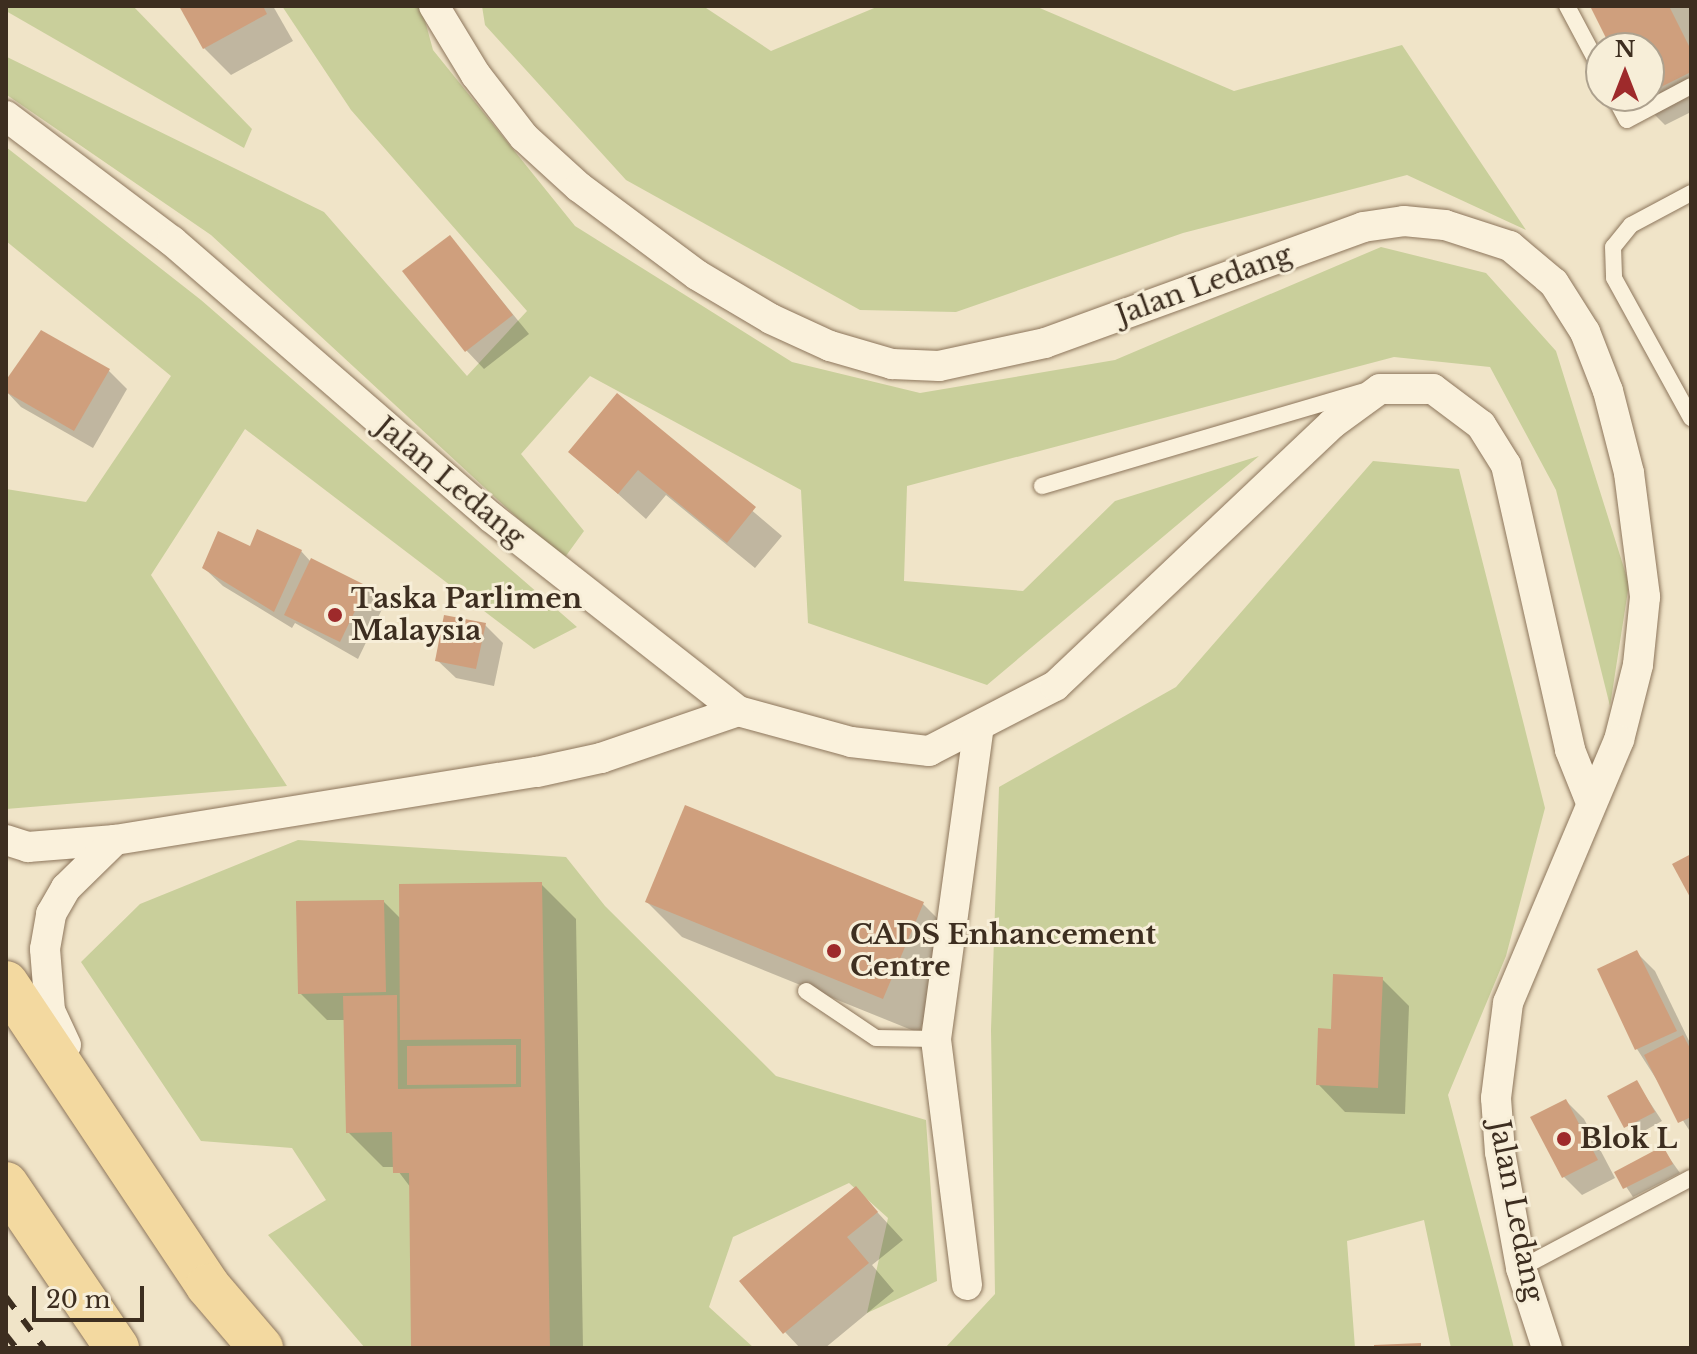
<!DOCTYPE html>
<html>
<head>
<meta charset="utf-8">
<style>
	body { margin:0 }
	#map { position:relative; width:1697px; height:1354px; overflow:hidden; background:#f0e4c8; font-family:"Libre Baskerville",serif }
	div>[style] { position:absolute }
	.green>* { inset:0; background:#c9cf9b }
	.shadow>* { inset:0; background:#0003 }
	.building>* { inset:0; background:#cf9f7d }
	.roads { filter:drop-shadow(0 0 2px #8d765c) drop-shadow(0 0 2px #8d765c) }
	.service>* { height:16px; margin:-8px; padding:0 8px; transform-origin:8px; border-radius:8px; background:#faf1dc }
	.minor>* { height:30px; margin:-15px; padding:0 15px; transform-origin:15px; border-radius:15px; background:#faf1dc }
	.primary>* { height:44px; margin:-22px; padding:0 22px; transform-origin:22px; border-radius:22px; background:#f3d9a0 }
	.rail>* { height:6px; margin-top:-3px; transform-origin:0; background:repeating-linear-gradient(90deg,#3d2e20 0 14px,transparent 0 28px) }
	.dots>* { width:22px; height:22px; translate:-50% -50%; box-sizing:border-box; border:4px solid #f7eed8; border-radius:50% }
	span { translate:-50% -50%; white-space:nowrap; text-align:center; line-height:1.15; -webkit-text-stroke:6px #f7eed8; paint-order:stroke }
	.street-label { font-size:28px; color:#3d2e20 }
	.poi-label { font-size:28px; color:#3d2e20; font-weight:700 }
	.left { translate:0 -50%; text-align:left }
	.frame { position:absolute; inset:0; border:8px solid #3d2e20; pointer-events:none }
	.north { position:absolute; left:1585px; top:32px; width:80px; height:80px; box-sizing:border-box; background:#f7eed8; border:2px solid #ada18e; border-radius:50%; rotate:0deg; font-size:22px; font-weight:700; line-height:32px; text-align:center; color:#3d2e20 }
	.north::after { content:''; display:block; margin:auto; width:28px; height:36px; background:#9e2a2b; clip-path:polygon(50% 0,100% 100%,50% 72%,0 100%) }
	.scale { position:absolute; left:32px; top:1286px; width:112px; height:36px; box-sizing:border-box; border:4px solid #3d2e20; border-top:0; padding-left:10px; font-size:24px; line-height:28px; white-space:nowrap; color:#3d2e20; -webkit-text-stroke:6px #f7eed8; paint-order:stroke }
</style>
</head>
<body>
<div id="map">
	<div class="green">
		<i style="clip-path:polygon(6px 6px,133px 6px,252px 129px,244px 148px,6px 11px)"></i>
		<i style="clip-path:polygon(282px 6px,421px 6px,433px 50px,575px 226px,792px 362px,920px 393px,1115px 360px,1381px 247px,1486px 273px,1556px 351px,1629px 584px,1610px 706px,1556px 490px,1490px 367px,1394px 357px,907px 486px,904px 581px,1023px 591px,1115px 501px,1259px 456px,987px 685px,808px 623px,801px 490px,590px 376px,521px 454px,584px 531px,563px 560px,211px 235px,7px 95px,7px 57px,324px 212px,467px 376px,527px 311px,351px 110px)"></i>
		<i style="clip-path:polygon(482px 6px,703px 6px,771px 51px,879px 6px,1035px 6px,1234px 91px,1402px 45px,1526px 230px,1407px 175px,1183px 233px,956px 312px,860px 310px,626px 180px,485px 25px)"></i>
		<i style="clip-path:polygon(6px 147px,201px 300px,577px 627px,534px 649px,245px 429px,151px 575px,287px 786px,6px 809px,6px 489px,86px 502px,171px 376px,6px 241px)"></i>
		<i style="clip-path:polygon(1373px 461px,1459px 469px,1545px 808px,1506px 956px,1448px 1095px,1514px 1348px,1451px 1348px,1424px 1220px,1347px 1241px,1355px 1348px,945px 1348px,995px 1294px,991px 1030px,999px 787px,1176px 687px)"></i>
		<i style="clip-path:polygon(298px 840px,566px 857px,605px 906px,776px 1076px,926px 1120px,937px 1281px,867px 1313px,888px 1218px,849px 1183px,733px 1237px,709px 1307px,754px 1348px,365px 1348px,268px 1235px,326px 1200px,292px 1148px,201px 1141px,81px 962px,140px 904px)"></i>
	</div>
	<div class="shadow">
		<i style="clip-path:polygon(181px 6px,273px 6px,293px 41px,231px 75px,204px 48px)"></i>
		<i style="clip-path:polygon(1592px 6px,1691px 6px,1691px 112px,1665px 125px,1638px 98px,1649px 96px,1649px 48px,1613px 48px)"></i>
		<i style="clip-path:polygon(450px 237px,529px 334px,484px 369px,466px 350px)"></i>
		<i style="clip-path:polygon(42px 333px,109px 371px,127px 389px,93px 448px,21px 407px,6px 391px,6px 384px)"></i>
		<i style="clip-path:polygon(617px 396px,782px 536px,755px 568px,666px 495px,646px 519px,571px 452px)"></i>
		<i style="clip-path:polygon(251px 548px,301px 551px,311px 562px,366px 587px,384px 605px,358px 659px,295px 623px,292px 628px,223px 586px,204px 568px)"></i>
		<i style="clip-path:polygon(485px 625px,503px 643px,494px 686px,456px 678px,437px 660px)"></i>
		<i style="clip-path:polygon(541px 884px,576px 919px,583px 1348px,413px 1348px,411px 1188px,395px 1167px,383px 1167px,348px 1132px,346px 1020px,327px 1020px,300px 993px,384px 902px,402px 920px)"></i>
		<i style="clip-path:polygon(647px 902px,923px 904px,958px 939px,919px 1033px,682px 937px)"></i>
		<i style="clip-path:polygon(1637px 953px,1655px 971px,1691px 1045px,1691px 1133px,1637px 1049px)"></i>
		<i style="clip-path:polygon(1382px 979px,1409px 1006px,1405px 1114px,1345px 1112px,1318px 1084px,1332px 1031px)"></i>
		<i style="clip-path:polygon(1637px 1083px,1662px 1121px,1635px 1136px,1610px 1097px)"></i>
		<i style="clip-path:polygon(1566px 1101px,1584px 1119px,1615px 1178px,1582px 1195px,1564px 1177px,1533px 1118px)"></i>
		<i style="clip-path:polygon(1663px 1149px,1680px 1173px,1633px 1197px,1617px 1173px)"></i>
		<i style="clip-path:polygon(855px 1188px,903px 1240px,872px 1265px,894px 1291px,825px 1348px,800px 1348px,785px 1332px)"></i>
	</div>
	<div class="building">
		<i style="clip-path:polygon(179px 6px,263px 6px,267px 14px,203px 49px)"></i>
		<i style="clip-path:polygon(1590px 6px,1669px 6px,1691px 50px,1691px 72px,1649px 93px,1649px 48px,1611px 48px)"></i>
		<i style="clip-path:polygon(450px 235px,513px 315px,465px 352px,402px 271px)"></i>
		<i style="clip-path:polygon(41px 330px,110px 369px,74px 431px,6px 392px,6px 380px)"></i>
		<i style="clip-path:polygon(617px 393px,756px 507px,727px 543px,638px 470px,618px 494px,568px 452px)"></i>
		<i style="clip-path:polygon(257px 529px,302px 550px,274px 612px,202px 568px,218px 531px,250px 546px)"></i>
		<i style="clip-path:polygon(311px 558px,367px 586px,340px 642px,284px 615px)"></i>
		<i style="clip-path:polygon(444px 615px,486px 623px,476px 669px,435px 661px)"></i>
		<i style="clip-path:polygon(685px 805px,924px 902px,883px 999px,645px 902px)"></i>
		<i style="clip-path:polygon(1691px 854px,1691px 899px,1672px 864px)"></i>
		<i style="clip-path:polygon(542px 882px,550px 1348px,411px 1348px,409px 1173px,393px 1173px,392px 1132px,346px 1133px,343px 996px,397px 995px,398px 1089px,521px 1087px,521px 1039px,400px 1040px,399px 884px)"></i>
		<i style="clip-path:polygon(384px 900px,386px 992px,298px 994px,296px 901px)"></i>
		<i style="clip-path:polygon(1637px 950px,1677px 1031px,1635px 1050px,1597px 969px)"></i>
		<i style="clip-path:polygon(1333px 974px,1383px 977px,1378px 1088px,1316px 1085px,1318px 1028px,1331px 1029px)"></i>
		<i style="clip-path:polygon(1683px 1035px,1691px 1050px,1691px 1117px,1678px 1123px,1644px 1055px)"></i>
		<i style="clip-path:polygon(516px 1045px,516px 1084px,407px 1085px,407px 1046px)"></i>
		<i style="clip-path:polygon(1637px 1080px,1655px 1112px,1624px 1128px,1607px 1096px)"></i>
		<i style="clip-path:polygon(1566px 1099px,1598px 1160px,1562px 1178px,1530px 1117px)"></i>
		<i style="clip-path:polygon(1663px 1146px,1673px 1164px,1623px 1189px,1614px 1172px)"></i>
		<i style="clip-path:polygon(856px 1186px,878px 1212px,847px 1237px,869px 1263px,783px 1334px,739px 1281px)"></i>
		<i style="clip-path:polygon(1421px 1343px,1421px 1348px,1374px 1348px,1374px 1345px)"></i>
	</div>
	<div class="roads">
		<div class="service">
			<i style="left:1567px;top:6px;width:72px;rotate:62deg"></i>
			<i style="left:1614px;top:96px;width:27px;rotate:62deg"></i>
			<i style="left:1627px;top:120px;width:72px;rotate:-28deg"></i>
			<i style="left:1691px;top:193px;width:68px;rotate:151.9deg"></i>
			<i style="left:1631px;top:225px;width:28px;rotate:129deg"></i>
			<i style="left:1613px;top:247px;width:31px;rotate:88deg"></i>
			<i style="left:1614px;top:278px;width:160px;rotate:61.2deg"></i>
			<i style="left:1042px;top:486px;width:334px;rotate:-16.4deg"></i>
			<i style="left:806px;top:991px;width:84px;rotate:33.9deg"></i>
			<i style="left:876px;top:1038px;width:60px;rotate:1deg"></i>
			<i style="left:1521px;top:1268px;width:192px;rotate:-27.9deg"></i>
		</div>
		<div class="minor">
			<i style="left:434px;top:6px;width:81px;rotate:58.7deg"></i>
			<i style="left:476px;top:75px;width:78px;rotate:52.3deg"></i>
			<i style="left:524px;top:137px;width:74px;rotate:42.3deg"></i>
			<i style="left:579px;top:187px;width:147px;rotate:36.7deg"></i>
			<i style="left:697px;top:275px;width:86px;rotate:30.7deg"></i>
			<i style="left:771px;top:319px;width:65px;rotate:24.6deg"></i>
			<i style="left:830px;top:346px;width:65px;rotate:16.2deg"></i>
			<i style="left:892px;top:364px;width:47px;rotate:2.4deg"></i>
			<i style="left:939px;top:366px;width:108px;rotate:-12.2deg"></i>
			<i style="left:1045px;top:343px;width:338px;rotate:-20deg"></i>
			<i style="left:1363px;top:227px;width:41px;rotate:-8.3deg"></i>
			<i style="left:1404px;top:221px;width:41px;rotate:5.6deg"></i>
			<i style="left:1445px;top:225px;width:68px;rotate:17.9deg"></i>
			<i style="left:1510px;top:246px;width:57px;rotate:40.1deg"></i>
			<i style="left:1554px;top:283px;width:58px;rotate:57.7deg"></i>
			<i style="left:1585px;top:332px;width:63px;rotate:68.7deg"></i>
			<i style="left:1608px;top:391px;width:85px;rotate:75.6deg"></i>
			<i style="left:1629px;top:473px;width:125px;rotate:82.6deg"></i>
			<i style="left:1645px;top:597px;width:68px;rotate:95.9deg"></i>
			<i style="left:1638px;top:665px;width:77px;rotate:104.2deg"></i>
			<i style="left:1619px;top:740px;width:285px;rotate:112.9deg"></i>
			<i style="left:1508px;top:1003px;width:96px;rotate:97.2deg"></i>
			<i style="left:1496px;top:1098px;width:54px;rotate:85.8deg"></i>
			<i style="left:1500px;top:1152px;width:118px;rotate:79.7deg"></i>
			<i style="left:1521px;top:1268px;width:84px;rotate:72deg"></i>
			<i style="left:6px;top:116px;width:208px;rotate:37deg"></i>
			<i style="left:172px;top:241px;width:423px;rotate:40.9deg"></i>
			<i style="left:492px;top:518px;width:313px;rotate:38.1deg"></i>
			<i style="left:738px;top:711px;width:117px;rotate:15.3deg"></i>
			<i style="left:851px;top:742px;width:79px;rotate:6.6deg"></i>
			<i style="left:929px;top:751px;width:142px;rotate:-27.3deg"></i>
			<i style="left:1055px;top:686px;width:381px;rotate:-43.4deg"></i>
			<i style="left:1332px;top:424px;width:59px;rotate:-36.1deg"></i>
			<i style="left:1380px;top:389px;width:53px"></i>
			<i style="left:1433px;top:389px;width:60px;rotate:36.9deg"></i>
			<i style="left:1481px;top:425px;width:47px;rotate:58deg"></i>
			<i style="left:1506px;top:465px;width:292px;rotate:77.3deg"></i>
			<i style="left:1570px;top:750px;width:54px;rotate:68.2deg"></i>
			<i style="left:6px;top:840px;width:23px;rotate:18deg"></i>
			<i style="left:28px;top:847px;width:87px;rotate:-4.6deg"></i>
			<i style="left:115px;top:840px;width:427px;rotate:-9.2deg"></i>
			<i style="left:537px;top:772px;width:66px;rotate:-12.3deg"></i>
			<i style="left:601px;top:758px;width:145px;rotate:-18.9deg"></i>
			<i style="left:66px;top:1045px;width:38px;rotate:-115deg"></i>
			<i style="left:50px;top:1011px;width:62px;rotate:-94.6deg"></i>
			<i style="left:45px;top:949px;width:36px;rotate:-80deg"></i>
			<i style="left:51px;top:914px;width:30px;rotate:-60deg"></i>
			<i style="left:66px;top:888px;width:69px;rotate:-44.4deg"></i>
			<i style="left:967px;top:1285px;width:248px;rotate:-97.2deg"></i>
			<i style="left:936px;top:1039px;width:315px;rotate:-82.2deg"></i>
		</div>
		<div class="primary">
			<i style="left:6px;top:983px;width:364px;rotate:56.3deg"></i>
			<i style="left:208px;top:1286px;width:82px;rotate:49.5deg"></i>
			<i style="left:6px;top:1184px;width:198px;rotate:55.9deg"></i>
		</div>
	</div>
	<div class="rail">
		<i style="left:6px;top:1297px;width:64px;rotate:53.3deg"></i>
		<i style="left:6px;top:1335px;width:16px;rotate:52deg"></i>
	</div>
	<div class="dots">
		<i style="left:335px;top:615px;background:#9e2a2b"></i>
		<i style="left:834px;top:951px;background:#9e2a2b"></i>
		<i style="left:1564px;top:1139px;background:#9e2a2b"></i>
	</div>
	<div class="street-label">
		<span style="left:1204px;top:285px;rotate:-20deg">Jalan Ledang</span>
		<span style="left:450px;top:482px;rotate:40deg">Jalan Ledang</span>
		<span style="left:1516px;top:1211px;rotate:79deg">Jalan Ledang</span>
	</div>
	<div class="poi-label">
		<span class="left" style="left:351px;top:615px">Taska Parlimen<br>Malaysia</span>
		<span class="left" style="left:850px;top:951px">CADS Enhancement<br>Centre</span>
		<span class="left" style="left:1580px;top:1139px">Blok L</span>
	</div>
	<div class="frame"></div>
	<div class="north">N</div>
	<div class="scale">20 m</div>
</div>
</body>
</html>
